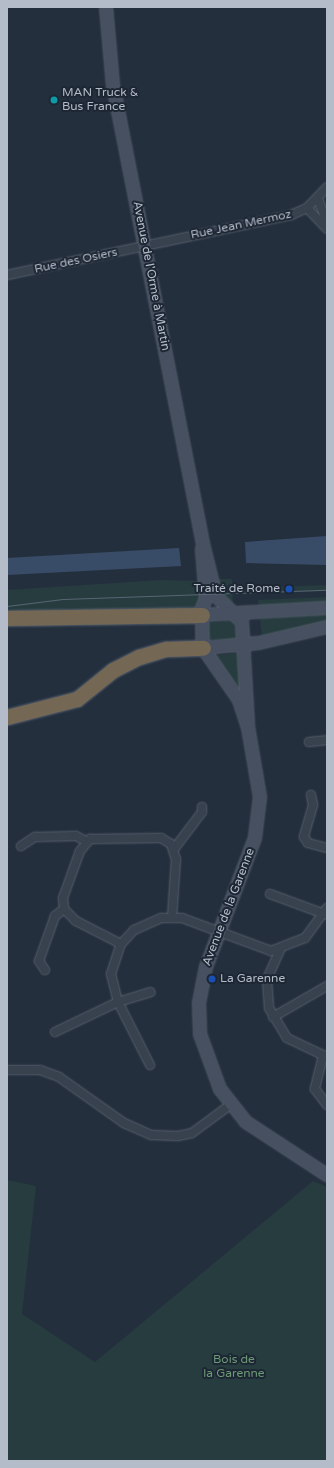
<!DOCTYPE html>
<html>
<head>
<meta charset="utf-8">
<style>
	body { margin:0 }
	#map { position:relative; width:334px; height:1468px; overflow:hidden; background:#242f3e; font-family:"Varela Round",sans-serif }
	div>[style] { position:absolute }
	.green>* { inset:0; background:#263c3f }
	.water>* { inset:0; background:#394c67 }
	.roads { filter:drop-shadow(0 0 1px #565f6c) drop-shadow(0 0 1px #565f6c) }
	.street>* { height:8px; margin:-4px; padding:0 4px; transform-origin:4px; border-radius:4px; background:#38414e }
	.secondary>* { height:12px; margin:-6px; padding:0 6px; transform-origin:6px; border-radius:6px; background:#465061 }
	.highway>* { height:15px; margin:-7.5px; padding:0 7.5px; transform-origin:7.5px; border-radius:7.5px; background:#746855 }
	.tram>* { height:1px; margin:-0.5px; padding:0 0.5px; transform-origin:0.5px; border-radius:0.5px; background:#5a6575 }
	.dots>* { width:11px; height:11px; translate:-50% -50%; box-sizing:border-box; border:2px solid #1d2633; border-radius:50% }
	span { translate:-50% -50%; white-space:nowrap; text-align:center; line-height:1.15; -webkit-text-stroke:4px #1d2633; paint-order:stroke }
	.poi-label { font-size:12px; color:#b4bcc9 }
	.left { translate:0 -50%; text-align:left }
	.right { translate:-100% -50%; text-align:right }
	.street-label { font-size:12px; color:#b4bcc9 }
	.park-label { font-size:12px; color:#6b9a76 }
	.frame { position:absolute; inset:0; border:8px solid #b4bcc9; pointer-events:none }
</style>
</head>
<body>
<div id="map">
	<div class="green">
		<i style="clip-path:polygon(217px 579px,232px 579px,233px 608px,223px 599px)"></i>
		<i style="clip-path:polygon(161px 580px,200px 581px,201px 600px,198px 607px,7px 616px,7px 590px)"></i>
		<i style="clip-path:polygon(327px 585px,327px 591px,238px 594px,238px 588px)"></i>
		<i style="clip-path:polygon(327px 597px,327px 604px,259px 607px,258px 600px)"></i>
		<i style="clip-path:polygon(327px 614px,327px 623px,262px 638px,260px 619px)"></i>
		<i style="clip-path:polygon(233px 620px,237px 635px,234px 640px,209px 640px,209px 623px)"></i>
		<i style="clip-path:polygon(239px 653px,244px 693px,211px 656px)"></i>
		<i style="clip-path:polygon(7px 1180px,36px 1186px,22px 1314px,95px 1362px,313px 1181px,327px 1187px,327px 1461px,7px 1461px)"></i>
	</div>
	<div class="water">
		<i style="clip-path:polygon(327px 536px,327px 565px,246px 563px,245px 542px)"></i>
		<i style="clip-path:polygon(179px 548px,181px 566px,7px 575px,7px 558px)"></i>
	</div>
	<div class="roads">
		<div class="street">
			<i style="left:318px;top:199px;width:25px;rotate:69deg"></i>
			<i style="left:307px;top:208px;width:29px;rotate:46deg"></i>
			<i style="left:7px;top:275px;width:290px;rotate:-11.9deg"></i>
			<i style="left:291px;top:215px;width:17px;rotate:-24deg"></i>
			<i style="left:307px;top:208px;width:29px;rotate:-46deg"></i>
			<i style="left:309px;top:742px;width:18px;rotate:-6deg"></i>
			<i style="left:311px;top:795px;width:10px;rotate:79deg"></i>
			<i style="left:313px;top:805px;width:33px;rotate:106deg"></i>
			<i style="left:304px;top:837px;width:7px;rotate:56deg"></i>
			<i style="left:308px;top:843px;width:20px;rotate:15deg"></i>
			<i style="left:21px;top:846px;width:17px;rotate:-33deg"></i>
			<i style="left:35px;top:837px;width:41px;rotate:-1.4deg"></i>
			<i style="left:76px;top:836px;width:11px;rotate:27deg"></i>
			<i style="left:174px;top:849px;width:46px;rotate:-52.9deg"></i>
			<i style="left:202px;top:812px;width:5px;rotate:-90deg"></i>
			<i style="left:270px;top:894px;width:58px;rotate:20.3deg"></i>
			<i style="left:121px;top:944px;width:51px;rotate:-152.9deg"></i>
			<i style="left:76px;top:921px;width:17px;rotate:-135deg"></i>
			<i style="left:64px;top:909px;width:11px;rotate:-95deg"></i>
			<i style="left:63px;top:898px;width:50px;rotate:-70.1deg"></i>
			<i style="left:80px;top:851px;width:16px;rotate:-50deg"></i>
			<i style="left:90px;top:839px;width:71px;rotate:-0.8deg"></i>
			<i style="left:161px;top:838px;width:12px;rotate:31deg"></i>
			<i style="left:171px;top:844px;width:16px;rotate:72deg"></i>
			<i style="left:176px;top:859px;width:58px;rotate:93.9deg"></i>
			<i style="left:280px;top:950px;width:32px;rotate:114deg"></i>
			<i style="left:267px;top:979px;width:29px;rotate:86deg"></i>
			<i style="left:269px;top:1008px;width:35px;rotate:59deg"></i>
			<i style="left:287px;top:1038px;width:44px;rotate:25.4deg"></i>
			<i style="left:45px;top:970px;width:11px;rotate:-124deg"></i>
			<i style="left:39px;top:961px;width:48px;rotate:-70.4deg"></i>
			<i style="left:55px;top:916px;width:11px;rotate:-38deg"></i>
			<i style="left:273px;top:1017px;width:62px;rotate:-29.9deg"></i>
			<i style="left:55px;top:1032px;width:70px;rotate:-25.5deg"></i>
			<i style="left:118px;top:1002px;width:34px;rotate:-17deg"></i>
			<i style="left:323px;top:1056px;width:34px;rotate:104deg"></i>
			<i style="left:315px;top:1089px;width:20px;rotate:53deg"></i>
			<i style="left:150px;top:1065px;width:71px;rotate:-116.9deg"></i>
			<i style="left:118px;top:1002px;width:29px;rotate:-104deg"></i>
			<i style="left:111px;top:974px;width:32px;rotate:-72deg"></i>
			<i style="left:121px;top:944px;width:19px;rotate:-47deg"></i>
			<i style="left:134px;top:930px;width:30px;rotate:-24deg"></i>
			<i style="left:161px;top:918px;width:21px"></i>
			<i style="left:182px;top:918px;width:95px;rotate:20.3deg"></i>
			<i style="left:271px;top:951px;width:36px;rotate:-21deg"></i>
			<i style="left:305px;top:938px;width:37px;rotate:-54deg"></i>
			<i style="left:7px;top:1070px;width:33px"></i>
			<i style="left:40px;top:1070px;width:20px;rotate:20deg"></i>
			<i style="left:59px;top:1077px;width:80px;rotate:35.3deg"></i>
			<i style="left:124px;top:1123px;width:30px;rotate:24deg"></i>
			<i style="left:151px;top:1135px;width:27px;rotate:2deg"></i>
			<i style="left:178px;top:1136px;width:14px;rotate:-12deg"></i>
			<i style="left:192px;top:1133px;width:47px;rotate:-36.4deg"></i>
		</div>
		<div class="secondary">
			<i style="left:106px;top:7px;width:78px;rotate:84.9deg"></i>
			<i style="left:113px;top:85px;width:468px;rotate:78.9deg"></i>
			<i style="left:203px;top:544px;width:54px;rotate:76deg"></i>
			<i style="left:216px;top:596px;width:37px;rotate:45deg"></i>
			<i style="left:242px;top:622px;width:105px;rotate:86.7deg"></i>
			<i style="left:202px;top:549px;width:49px;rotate:85.3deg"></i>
			<i style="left:206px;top:598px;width:12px;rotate:110deg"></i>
			<i style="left:202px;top:609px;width:39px;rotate:89deg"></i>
			<i style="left:203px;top:648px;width:63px;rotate:55.3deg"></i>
			<i style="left:239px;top:700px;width:28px;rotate:72deg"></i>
			<i style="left:248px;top:727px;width:71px;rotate:80.3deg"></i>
			<i style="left:260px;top:797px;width:41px;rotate:97deg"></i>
			<i style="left:255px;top:838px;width:138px;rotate:110.8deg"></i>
			<i style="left:206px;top:967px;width:37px;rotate:101deg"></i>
			<i style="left:199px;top:1003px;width:31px;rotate:88deg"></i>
			<i style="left:200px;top:1034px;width:59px;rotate:70deg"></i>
			<i style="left:220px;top:1089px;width:42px;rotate:51.8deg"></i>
			<i style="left:246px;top:1122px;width:97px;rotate:33.2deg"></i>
			<i style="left:202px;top:615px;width:125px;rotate:-3.2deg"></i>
			<i style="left:203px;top:648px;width:56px;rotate:-5.1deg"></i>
			<i style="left:259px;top:643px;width:70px;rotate:-13.2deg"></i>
		</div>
		<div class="highway">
			<i style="left:7px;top:618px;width:195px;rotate:-0.9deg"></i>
			<i style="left:7px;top:717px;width:72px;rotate:-14.4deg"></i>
			<i style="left:77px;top:699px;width:46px;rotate:-38.9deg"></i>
			<i style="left:113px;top:670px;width:29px;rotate:-27deg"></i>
			<i style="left:139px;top:657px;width:28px;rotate:-17deg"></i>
			<i style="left:166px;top:649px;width:37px;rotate:-2deg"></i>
		</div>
	</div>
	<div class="tram">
		<i style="left:7px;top:606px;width:56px;rotate:-7.1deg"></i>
		<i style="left:63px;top:599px;width:264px;rotate:-2deg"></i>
	</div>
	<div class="dots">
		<i style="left:54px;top:100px;background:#0f9aa8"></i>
		<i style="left:289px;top:589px;background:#1a4fb4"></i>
		<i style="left:212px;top:979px;background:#1a4fb4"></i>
	</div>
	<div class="poi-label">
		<span class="left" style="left:62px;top:100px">MAN Truck &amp;<br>Bus France</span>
		<span class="right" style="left:280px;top:589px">Traité de Rome</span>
		<span class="left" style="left:220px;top:979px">La Garenne</span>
	</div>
	<div class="street-label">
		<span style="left:241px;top:225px;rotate:-12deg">Rue Jean Mermoz</span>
		<span style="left:76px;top:261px;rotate:-12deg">Rue des Osiers</span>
		<span style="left:151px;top:276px;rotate:79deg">Avenue de l'Orme à Martin</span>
		<span style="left:229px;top:907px;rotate:-69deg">Avenue de la Garenne</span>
	</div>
	<div class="park-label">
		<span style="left:234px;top:1367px">Bois de<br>la Garenne</span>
	</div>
	<div class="frame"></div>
</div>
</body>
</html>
